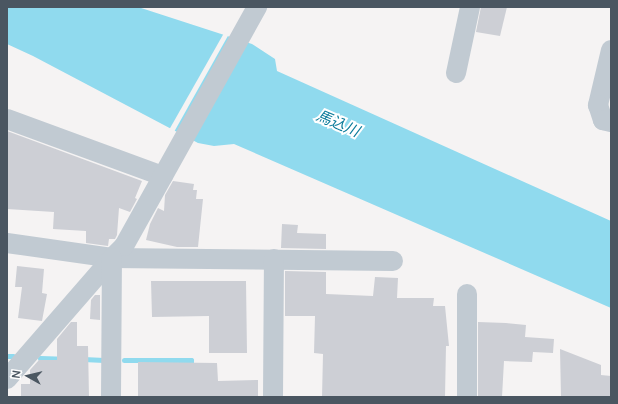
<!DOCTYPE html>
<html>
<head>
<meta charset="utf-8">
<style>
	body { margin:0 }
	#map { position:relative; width:618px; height:404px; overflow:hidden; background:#f5f3f3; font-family:Manrope,"Noto Sans JP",sans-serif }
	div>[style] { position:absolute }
	.water>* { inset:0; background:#90daee }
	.pier>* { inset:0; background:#f5f3f3 }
	.stream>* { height:5px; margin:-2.5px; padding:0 2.5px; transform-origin:2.5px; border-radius:2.5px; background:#90daee }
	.building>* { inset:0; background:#cdcfd5 }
	.street>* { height:20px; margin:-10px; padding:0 10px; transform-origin:10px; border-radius:10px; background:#c1cad2 }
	span { translate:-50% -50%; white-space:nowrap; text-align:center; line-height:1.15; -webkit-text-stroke:4px #fff; paint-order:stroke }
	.water-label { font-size:15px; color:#0c7c9b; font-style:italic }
	.frame { position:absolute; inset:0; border:8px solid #4a5661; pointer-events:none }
	.north { position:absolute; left:8px; top:356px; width:40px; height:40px; -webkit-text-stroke:3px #fff; paint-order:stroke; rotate:278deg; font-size:11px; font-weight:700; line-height:16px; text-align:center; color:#4a5661 }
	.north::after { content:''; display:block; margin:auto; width:14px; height:18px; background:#4a5661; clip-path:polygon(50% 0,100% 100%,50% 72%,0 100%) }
</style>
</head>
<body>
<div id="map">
	<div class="water">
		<i style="clip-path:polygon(7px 7px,138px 7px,252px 44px,275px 59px,277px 71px,611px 221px,611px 308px,234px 144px,214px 146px,198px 143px,33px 56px,7px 44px)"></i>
	</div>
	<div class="pier">
		<i style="clip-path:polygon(224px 33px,229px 34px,174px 132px,169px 130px)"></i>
	</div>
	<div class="stream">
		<i style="left:7px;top:356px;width:6px"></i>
		<i style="left:40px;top:358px;width:23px;rotate:2deg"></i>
		<i style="left:83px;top:359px;width:21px;rotate:3deg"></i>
		<i style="left:124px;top:360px;width:67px"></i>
		<i style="left:191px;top:360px;width:8px;rotate:90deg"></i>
	</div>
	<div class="building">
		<i style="clip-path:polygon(481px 7px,507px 7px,500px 36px,476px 32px)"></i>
		<i style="clip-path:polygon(7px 131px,142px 181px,135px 198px,137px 199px,130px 212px,119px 208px,117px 235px,115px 239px,109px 239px,108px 246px,86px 243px,86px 231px,53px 229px,54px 212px,7px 209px)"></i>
		<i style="clip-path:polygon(173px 181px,194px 184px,193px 190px,197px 190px,196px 199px,203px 199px,198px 247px,177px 247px,146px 240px,150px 224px,158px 208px,164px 211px,165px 195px)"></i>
		<i style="clip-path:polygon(282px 224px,298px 225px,297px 233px,326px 234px,326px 249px,281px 248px)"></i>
		<i style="clip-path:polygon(17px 266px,44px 269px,42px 293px,47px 294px,42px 321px,18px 318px,22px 287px,15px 287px)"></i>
		<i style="clip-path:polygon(285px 271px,326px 272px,326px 294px,373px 296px,375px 277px,398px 278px,397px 298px,434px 298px,433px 306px,445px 306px,449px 346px,446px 346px,445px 397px,322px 397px,323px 354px,314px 353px,315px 316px,285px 316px)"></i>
		<i style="clip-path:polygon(151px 281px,246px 281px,247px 353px,209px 353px,209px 316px,152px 317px)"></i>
		<i style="clip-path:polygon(95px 295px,100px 295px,100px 320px,90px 319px,91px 300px)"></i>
		<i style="clip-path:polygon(71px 322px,77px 322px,77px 346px,88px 346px,89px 397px,21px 397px,21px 384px,30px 384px,30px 370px,39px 360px,57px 360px,57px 339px)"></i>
		<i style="clip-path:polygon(478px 322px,506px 323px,526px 325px,525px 337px,554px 339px,553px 353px,533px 352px,532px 362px,504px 361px,502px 397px,478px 397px)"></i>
		<i style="clip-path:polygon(560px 349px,601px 365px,601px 375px,611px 376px,611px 397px,561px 397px)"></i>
		<i style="clip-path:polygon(138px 362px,217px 363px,218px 381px,258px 380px,258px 397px,138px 397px)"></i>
	</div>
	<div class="street">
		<i style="left:611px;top:50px;width:57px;rotate:103.3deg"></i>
		<i style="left:598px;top:105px;width:16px;rotate:72deg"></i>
		<i style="left:603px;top:120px;width:8px;rotate:14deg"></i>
		<i style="left:456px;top:73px;width:67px;rotate:-78deg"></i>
		<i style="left:7px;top:119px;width:166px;rotate:20.1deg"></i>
		<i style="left:7px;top:243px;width:106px;rotate:8.1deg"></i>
		<i style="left:112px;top:258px;width:281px;rotate:0.6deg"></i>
		<i style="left:7px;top:379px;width:160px;rotate:-49deg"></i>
		<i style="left:112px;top:258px;width:17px;rotate:-45deg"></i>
		<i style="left:124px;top:246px;width:274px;rotate:-60.9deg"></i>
		<i style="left:111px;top:397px;width:139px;rotate:-89.6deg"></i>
		<i style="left:273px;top:397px;width:138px;rotate:-89.6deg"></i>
		<i style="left:467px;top:397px;width:103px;rotate:-90deg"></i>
	</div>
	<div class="water-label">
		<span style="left:338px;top:123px;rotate:23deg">馬込川</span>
	</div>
	<div class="frame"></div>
	<div class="north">N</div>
</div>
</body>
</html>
